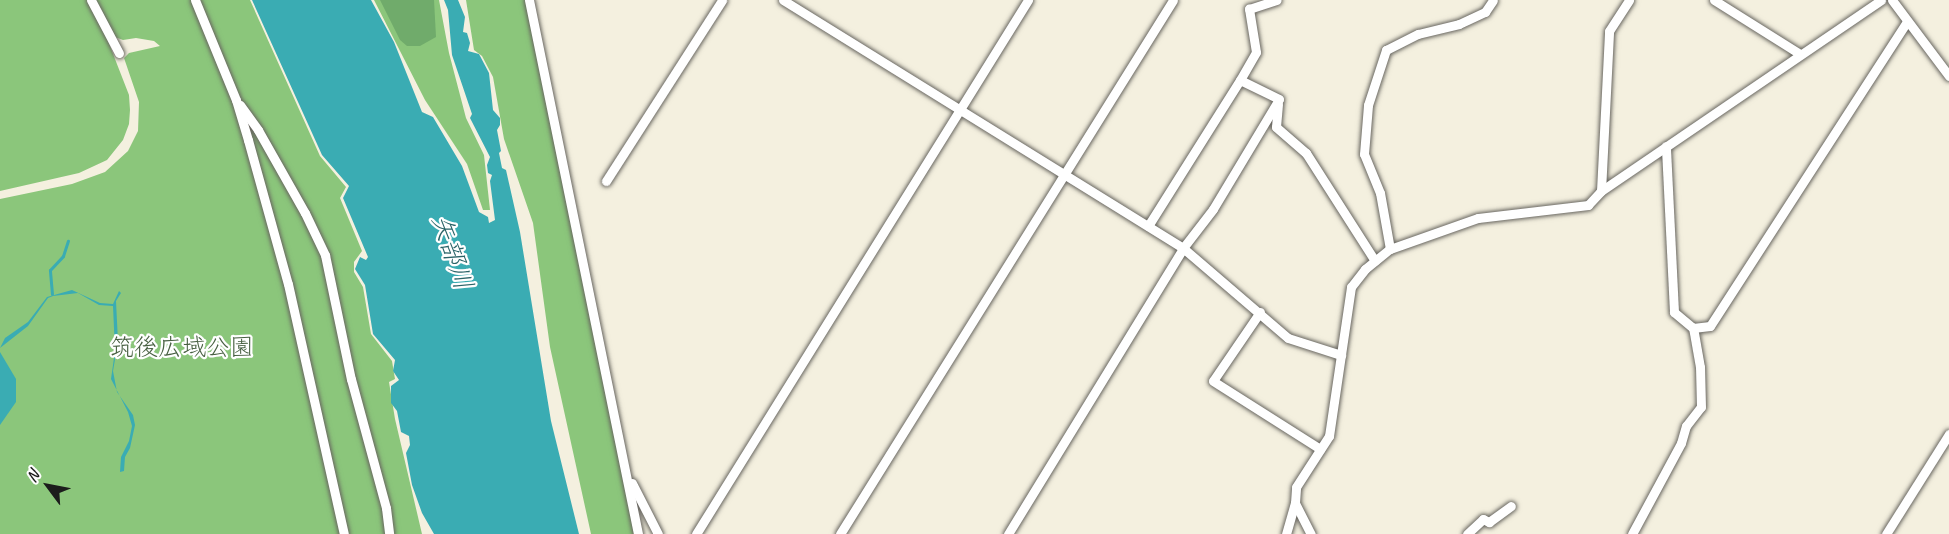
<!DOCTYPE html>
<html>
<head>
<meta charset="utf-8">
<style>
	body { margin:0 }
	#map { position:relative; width:1949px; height:534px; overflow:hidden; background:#f4f0df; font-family:Caveat,"Klee One",sans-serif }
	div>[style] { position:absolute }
	.green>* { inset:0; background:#8bc67b }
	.forest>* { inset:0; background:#70ab6b }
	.water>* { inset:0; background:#3aacb3 }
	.stream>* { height:3px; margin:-1.5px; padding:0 1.5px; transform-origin:1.5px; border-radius:1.5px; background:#3aacb3 }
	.roads { filter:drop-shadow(0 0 2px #686660) drop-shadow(0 0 2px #686660) }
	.minor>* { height:9px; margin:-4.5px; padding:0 4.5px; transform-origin:4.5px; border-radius:4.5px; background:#fff }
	span { translate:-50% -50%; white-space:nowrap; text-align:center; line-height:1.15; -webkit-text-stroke:4.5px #fff; paint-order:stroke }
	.park-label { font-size:24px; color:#486042 }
	.water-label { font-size:26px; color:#2b6468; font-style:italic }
	.north { position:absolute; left:18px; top:456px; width:60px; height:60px; -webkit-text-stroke:4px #fff; paint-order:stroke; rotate:302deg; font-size:16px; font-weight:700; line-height:24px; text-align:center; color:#1c1c1c }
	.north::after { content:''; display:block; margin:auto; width:21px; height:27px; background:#1c1c1c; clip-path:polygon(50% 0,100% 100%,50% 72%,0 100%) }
</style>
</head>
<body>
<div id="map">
	<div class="green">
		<i style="clip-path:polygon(0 0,250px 0,320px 156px,346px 187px,340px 198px,362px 251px,354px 262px,354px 272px,363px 287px,371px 334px,392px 361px,395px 379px,389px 382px,395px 419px,422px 534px,0 534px,0 199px,72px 184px,105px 172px,128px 151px,138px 131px,139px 102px,124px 58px,129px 53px,160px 46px,154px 41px,136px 38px,123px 40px,115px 37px,108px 41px,129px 95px,130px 110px,129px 124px,123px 140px,107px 160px,79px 173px,0 191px)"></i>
		<i style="clip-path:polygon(374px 0,439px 0,449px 53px,466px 118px,484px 155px,490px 210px,483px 210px,467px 164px,425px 100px)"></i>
		<i style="clip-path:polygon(466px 0,528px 0,638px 534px,591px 534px,550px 347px,533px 223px,504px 139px,493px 77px,482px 56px,474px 50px)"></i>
	</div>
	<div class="forest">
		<i style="clip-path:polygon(380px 0,434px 0,436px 37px,420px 46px,407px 46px,400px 40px)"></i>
	</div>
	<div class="water">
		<i style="clip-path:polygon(252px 0,371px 0,394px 42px,422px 112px,433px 117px,462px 166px,479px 212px,488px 217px,489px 223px,495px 220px,490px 181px,492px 175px,488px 173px,487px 165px,490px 157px,470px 118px,472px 114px,452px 55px,448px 10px,444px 0,458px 0,465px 17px,463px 32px,467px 33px,470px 43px,468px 51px,479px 54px,489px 73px,493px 110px,500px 118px,500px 125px,497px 130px,501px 151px,499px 153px,502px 168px,506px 170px,520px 232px,551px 421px,579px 534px,434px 534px,422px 513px,412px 485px,406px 453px,410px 445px,409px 436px,401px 432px,397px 411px,391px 403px,391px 386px,399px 380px,393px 371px,395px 360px,373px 334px,365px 285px,355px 269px,360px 257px,366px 260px,368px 257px,343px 198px,349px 186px,322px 155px)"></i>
		<i style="clip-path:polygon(72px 290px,100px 303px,113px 304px,119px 291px,121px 293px,116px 301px,118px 342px,113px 371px,117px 392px,133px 415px,135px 425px,130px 448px,125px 457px,124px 471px,120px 472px,121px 457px,129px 441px,132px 426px,128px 412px,111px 379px,115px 351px,113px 306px,99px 305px,78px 293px,53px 296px,48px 298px,28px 326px,0 348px,5px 338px,28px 322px,47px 297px)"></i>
		<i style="clip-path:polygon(0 352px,16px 379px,16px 402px,0 425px)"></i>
	</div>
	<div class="stream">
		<i style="left:52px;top:294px;width:24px;rotate:-95deg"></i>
		<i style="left:50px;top:270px;width:19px;rotate:-47deg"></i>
		<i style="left:63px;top:256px;width:16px;rotate:-72deg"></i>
	</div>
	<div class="roads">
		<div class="minor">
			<i style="left:91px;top:0;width:60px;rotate:62.2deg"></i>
			<i style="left:195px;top:0;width:108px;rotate:67.7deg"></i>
			<i style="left:236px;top:100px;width:42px;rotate:73.3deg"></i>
			<i style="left:248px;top:140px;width:149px;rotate:74.5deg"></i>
			<i style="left:288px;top:284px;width:256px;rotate:77.4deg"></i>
			<i style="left:529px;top:0;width:545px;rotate:78.46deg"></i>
			<i style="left:783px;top:0;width:471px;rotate:31.8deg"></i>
			<i style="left:1183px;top:248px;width:138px;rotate:40.6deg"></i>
			<i style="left:1288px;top:338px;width:56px;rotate:17.8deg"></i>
			<i style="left:1714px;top:0;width:102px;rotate:32.1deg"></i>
			<i style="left:1892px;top:0;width:95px;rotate:53.1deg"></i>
			<i style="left:1278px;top:104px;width:23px;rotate:95deg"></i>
			<i style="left:1276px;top:127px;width:40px;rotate:41deg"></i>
			<i style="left:1306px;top:153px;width:128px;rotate:57.4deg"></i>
			<i style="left:240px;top:105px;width:31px;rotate:54deg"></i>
			<i style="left:258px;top:130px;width:95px;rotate:60.5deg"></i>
			<i style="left:305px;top:213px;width:47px;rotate:64.5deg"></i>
			<i style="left:325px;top:255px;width:127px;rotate:78.2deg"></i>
			<i style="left:351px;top:379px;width:134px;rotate:74.8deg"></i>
			<i style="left:386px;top:508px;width:26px;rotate:83deg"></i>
			<i style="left:606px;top:181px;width:215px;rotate:-57.3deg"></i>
			<i style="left:1601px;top:191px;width:160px;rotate:-87.1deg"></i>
			<i style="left:1609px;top:31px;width:37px;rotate:-57deg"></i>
			<i style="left:1148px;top:226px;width:173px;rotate:-57.8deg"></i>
			<i style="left:1390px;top:249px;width:57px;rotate:-100.1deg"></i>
			<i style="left:1380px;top:193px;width:42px;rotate:-112.3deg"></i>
			<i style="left:1364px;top:154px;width:49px;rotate:-85.3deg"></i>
			<i style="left:1368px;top:105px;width:58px;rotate:-71.9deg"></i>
			<i style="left:1386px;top:50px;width:36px;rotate:-27deg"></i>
			<i style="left:1418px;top:34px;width:42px;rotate:-13.7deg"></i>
			<i style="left:1459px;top:24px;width:29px;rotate:-25deg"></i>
			<i style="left:1485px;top:12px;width:14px;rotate:-56deg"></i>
			<i style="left:1260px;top:312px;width:83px;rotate:124.3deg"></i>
			<i style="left:1213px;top:381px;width:127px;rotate:32.4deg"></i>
			<i style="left:1693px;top:328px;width:17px;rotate:-7deg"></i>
			<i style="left:1710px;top:326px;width:363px;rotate:-57.1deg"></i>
			<i style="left:632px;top:483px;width:57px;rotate:63deg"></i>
			<i style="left:1295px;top:503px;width:35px;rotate:63deg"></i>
			<i style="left:696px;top:534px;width:629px;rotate:-58.13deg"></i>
			<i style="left:840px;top:534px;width:629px;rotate:-58.05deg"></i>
			<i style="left:1008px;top:534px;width:335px;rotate:-58.5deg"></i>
			<i style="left:1183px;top:248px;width:49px;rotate:-52.4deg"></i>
			<i style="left:1213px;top:209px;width:128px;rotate:-59deg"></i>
			<i style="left:1279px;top:99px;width:43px;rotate:-154deg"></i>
			<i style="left:1240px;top:80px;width:32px;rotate:-60deg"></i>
			<i style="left:1256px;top:52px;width:44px;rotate:-99.2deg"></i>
			<i style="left:1249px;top:9px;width:29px;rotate:-18deg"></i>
			<i style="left:1286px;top:534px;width:32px;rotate:-74deg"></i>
			<i style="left:1295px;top:503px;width:16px;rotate:-86deg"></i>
			<i style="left:1296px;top:487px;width:61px;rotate:-57.1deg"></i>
			<i style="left:1329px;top:436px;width:151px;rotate:-81.6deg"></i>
			<i style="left:1351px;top:287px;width:23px;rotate:-52deg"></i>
			<i style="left:1365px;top:269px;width:32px;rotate:-39deg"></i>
			<i style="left:1390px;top:249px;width:93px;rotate:-19.4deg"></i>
			<i style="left:1478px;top:218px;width:111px;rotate:-6.7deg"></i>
			<i style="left:1588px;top:205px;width:19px;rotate:-47deg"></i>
			<i style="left:1601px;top:191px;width:339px;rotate:-34.3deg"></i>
			<i style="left:1467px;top:534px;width:22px;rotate:-43deg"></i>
			<i style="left:1483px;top:519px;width:7px;rotate:27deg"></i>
			<i style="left:1489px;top:522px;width:27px;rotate:-36deg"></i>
			<i style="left:1632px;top:534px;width:103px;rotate:-61.7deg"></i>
			<i style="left:1681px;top:443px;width:18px;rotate:-74deg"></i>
			<i style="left:1686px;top:426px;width:24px;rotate:-52deg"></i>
			<i style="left:1701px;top:407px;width:40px;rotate:-91.4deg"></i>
			<i style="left:1700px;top:367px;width:40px;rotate:-100deg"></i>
			<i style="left:1693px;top:328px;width:25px;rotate:-140deg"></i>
			<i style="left:1674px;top:312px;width:166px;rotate:-92.8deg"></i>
			<i style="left:1886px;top:534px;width:118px;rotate:-57.8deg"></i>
		</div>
	</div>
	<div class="park-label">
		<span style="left:182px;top:348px">筑後広域公園</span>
	</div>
	<div class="water-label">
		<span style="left:452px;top:252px;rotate:71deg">矢部川</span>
	</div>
	<div class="north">N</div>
</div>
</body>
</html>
